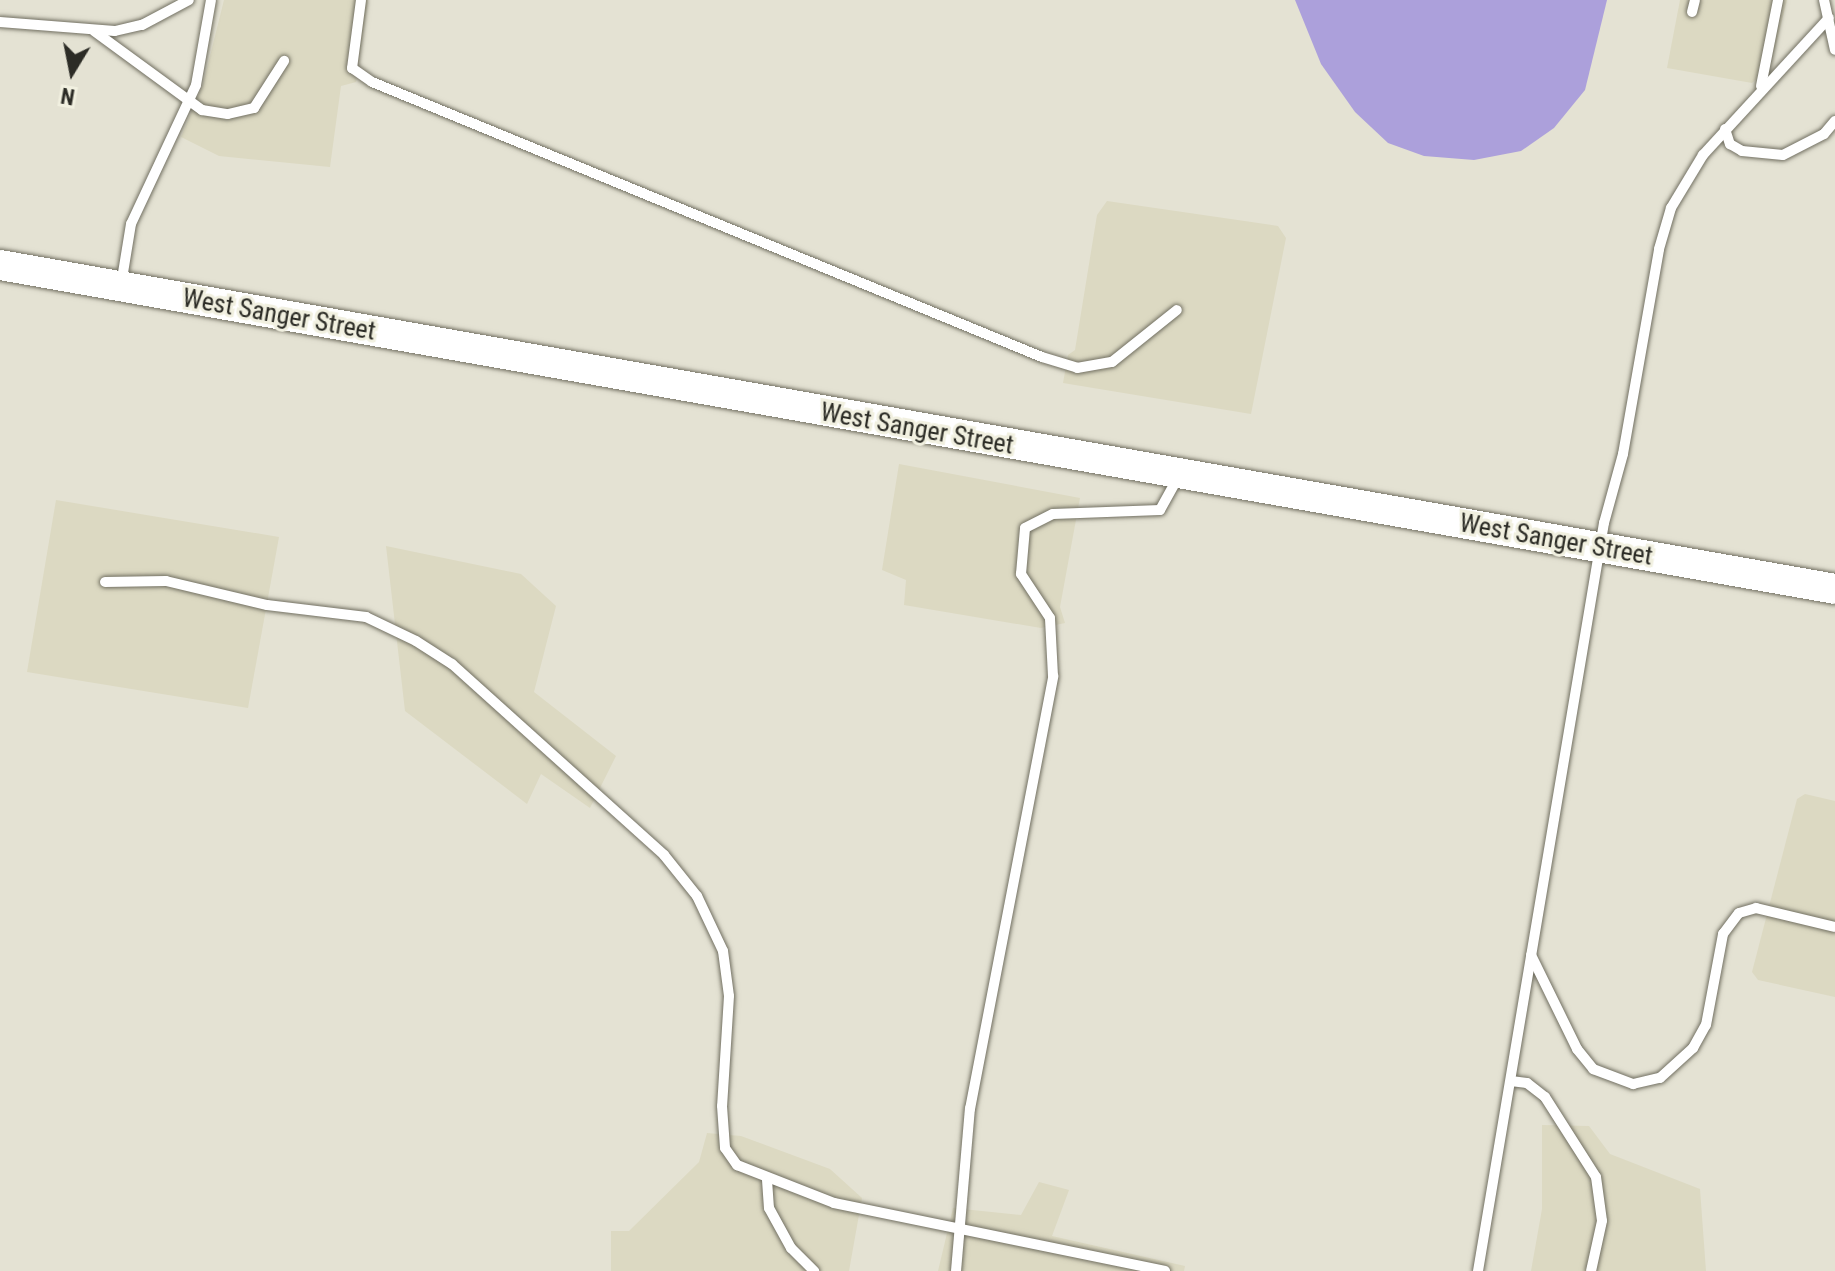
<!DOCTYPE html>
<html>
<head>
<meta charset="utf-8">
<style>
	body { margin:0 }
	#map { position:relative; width:1835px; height:1271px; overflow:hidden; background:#e4e2d3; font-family:"Roboto Condensed",sans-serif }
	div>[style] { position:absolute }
	.built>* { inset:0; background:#dcd9c2 }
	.water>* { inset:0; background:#aca0db }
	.roads { filter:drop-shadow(0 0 2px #716f61) drop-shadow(0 0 2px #716f61) }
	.lane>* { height:10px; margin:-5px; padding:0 5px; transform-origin:5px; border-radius:5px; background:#fff }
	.secondary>* { height:30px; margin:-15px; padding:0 15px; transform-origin:15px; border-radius:15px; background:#fff }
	span { translate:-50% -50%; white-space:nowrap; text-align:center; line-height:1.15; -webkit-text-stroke:6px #f1f0e0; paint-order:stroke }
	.street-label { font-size:26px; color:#2c2c26 }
	.north { position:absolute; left:32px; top:32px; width:80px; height:80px; -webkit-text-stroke:6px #f1f0e0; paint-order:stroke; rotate:190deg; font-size:22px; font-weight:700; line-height:32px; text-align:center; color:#2c2c26 }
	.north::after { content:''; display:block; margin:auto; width:28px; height:36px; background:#2c2c26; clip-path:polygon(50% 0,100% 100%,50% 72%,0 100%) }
</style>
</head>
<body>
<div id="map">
	<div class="built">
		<i style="clip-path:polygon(224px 0,368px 0,356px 82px,341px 86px,330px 167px,219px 156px,181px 137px,203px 84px)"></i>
		<i style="clip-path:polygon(1680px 0,1787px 0,1771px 65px,1752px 83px,1667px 68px)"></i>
		<i style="clip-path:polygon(1107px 201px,1278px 226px,1286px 238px,1251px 414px,1063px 383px,1068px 355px,1075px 350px,1097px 215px)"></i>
		<i style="clip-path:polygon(899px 464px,1080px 498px,1060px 607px,1065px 623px,1041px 628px,904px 605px,906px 580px,882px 570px)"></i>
		<i style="clip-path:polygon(56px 500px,279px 537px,248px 708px,27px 672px)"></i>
		<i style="clip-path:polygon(386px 546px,521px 574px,556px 606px,534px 692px,616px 756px,590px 808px,541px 774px,527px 804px,405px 711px)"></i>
		<i style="clip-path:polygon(1805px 794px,1835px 801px,1835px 997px,1758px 980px,1752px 972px,1797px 799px)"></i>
		<i style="clip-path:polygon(1542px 1125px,1589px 1126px,1610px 1154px,1700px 1189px,1706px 1271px,1531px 1271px,1542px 1209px)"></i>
		<i style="clip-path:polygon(707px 1133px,741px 1136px,830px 1169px,862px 1198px,849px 1271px,611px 1271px,611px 1231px,629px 1231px,699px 1162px)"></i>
		<i style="clip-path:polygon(1039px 1182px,1069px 1190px,1052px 1236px,1185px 1266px,1184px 1271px,938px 1271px,953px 1208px,1021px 1215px)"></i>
	</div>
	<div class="water">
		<i style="clip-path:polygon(1295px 0,1607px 0,1585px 90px,1554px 128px,1521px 151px,1474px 160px,1424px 156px,1388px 143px,1355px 112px,1321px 64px)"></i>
	</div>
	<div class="roads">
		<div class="lane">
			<i style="left:361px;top:0;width:69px;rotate:97.5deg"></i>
			<i style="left:352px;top:68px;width:24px;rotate:35deg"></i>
			<i style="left:372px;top:82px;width:724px;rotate:22.32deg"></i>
			<i style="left:1042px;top:357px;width:37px;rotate:17deg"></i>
			<i style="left:1077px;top:368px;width:36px;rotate:-10deg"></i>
			<i style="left:1112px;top:362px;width:83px;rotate:-38.7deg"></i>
			<i style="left:1824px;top:0;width:51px;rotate:77.6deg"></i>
			<i style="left:1692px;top:12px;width:12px;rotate:-76deg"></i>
			<i style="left:0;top:22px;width:115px;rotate:4.5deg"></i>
			<i style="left:115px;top:31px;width:28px;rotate:-13deg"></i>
			<i style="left:142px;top:25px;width:53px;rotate:-28deg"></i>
			<i style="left:94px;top:31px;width:134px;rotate:36.2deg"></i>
			<i style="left:202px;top:110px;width:26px;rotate:9deg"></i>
			<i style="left:228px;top:114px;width:27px;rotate:-13deg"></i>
			<i style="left:254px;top:108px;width:56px;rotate:-57.4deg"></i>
			<i style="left:1761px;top:86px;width:88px;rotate:-78.8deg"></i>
			<i style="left:1725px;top:129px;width:16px;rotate:72deg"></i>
			<i style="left:1730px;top:144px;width:14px;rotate:30deg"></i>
			<i style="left:1742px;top:151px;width:41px;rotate:5.6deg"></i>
			<i style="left:1783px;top:155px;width:46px;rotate:-27.1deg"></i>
			<i style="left:1824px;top:134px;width:17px;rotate:-50deg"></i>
			<i style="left:121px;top:285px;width:62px;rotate:-80.7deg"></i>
			<i style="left:131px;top:224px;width:153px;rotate:-64.9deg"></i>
			<i style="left:196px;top:85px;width:86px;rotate:-80deg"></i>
			<i style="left:105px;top:582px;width:61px;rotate:-0.9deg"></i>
			<i style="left:166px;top:581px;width:104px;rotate:13.4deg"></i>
			<i style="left:267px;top:605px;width:100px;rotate:6.9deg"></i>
			<i style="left:366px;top:617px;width:55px;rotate:25.6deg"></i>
			<i style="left:416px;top:641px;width:43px;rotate:32.6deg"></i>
			<i style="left:452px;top:664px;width:285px;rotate:42deg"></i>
			<i style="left:664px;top:855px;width:53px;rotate:51.2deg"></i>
			<i style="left:697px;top:896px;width:61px;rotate:64.7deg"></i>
			<i style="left:723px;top:951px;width:45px;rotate:82.4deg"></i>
			<i style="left:729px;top:996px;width:110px;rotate:93.6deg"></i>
			<i style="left:722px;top:1106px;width:42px;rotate:85.9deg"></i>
			<i style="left:725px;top:1148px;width:21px;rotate:55deg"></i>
			<i style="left:737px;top:1165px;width:104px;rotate:21.4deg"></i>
			<i style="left:834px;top:1203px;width:338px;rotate:11.6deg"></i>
			<i style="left:1531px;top:955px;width:105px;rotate:63.9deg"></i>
			<i style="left:1577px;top:1049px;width:26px;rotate:51deg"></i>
			<i style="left:1593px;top:1069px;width:43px;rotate:20.6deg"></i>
			<i style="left:1633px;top:1084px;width:28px;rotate:-13deg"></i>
			<i style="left:1660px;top:1078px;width:45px;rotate:-42.3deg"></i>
			<i style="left:1693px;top:1048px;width:26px;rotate:-61deg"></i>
			<i style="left:1706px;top:1025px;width:93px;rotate:-79.4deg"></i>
			<i style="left:1723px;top:934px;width:26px;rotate:-53deg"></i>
			<i style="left:1739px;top:913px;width:18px;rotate:-16deg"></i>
			<i style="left:1756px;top:908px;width:81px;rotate:13.5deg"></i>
			<i style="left:1511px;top:1081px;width:16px;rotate:7deg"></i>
			<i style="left:1527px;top:1083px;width:23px;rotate:38deg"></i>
			<i style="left:1545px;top:1097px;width:95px;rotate:57.5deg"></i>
			<i style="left:1596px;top:1177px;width:44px;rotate:82.2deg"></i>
			<i style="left:1602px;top:1221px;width:51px;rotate:102.4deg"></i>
			<i style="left:767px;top:1180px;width:28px;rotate:86deg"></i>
			<i style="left:769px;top:1208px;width:46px;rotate:61.2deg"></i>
			<i style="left:791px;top:1248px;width:33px;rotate:45deg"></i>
			<i style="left:956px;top:1271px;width:163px;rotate:-85.1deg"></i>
			<i style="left:970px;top:1109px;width:441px;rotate:-79.1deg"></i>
			<i style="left:1053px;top:676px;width:58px;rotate:-93deg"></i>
			<i style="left:1050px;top:618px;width:53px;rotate:-123.4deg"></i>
			<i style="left:1021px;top:574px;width:46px;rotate:-85deg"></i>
			<i style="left:1025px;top:528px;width:31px;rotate:-27deg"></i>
			<i style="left:1053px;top:514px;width:107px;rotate:-2.1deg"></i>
			<i style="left:1160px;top:510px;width:38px;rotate:-61deg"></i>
			<i style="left:1478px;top:1271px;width:759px;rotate:-80.44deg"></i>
			<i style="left:1604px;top:523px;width:72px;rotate:-74.6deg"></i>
			<i style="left:1623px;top:454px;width:208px;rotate:-80deg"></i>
			<i style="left:1659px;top:249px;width:43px;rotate:-73.7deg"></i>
			<i style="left:1671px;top:208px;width:62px;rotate:-58.9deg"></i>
			<i style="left:1703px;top:155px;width:186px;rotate:-47.4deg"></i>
		</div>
		<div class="secondary">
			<i style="left:0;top:265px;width:1863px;rotate:10.01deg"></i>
		</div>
	</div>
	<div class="street-label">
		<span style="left:279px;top:315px;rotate:10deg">West Sanger Street</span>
		<span style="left:917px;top:429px;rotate:10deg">West Sanger Street</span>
		<span style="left:1556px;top:540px;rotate:10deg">West Sanger Street</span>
	</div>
	<div class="north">N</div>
</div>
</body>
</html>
